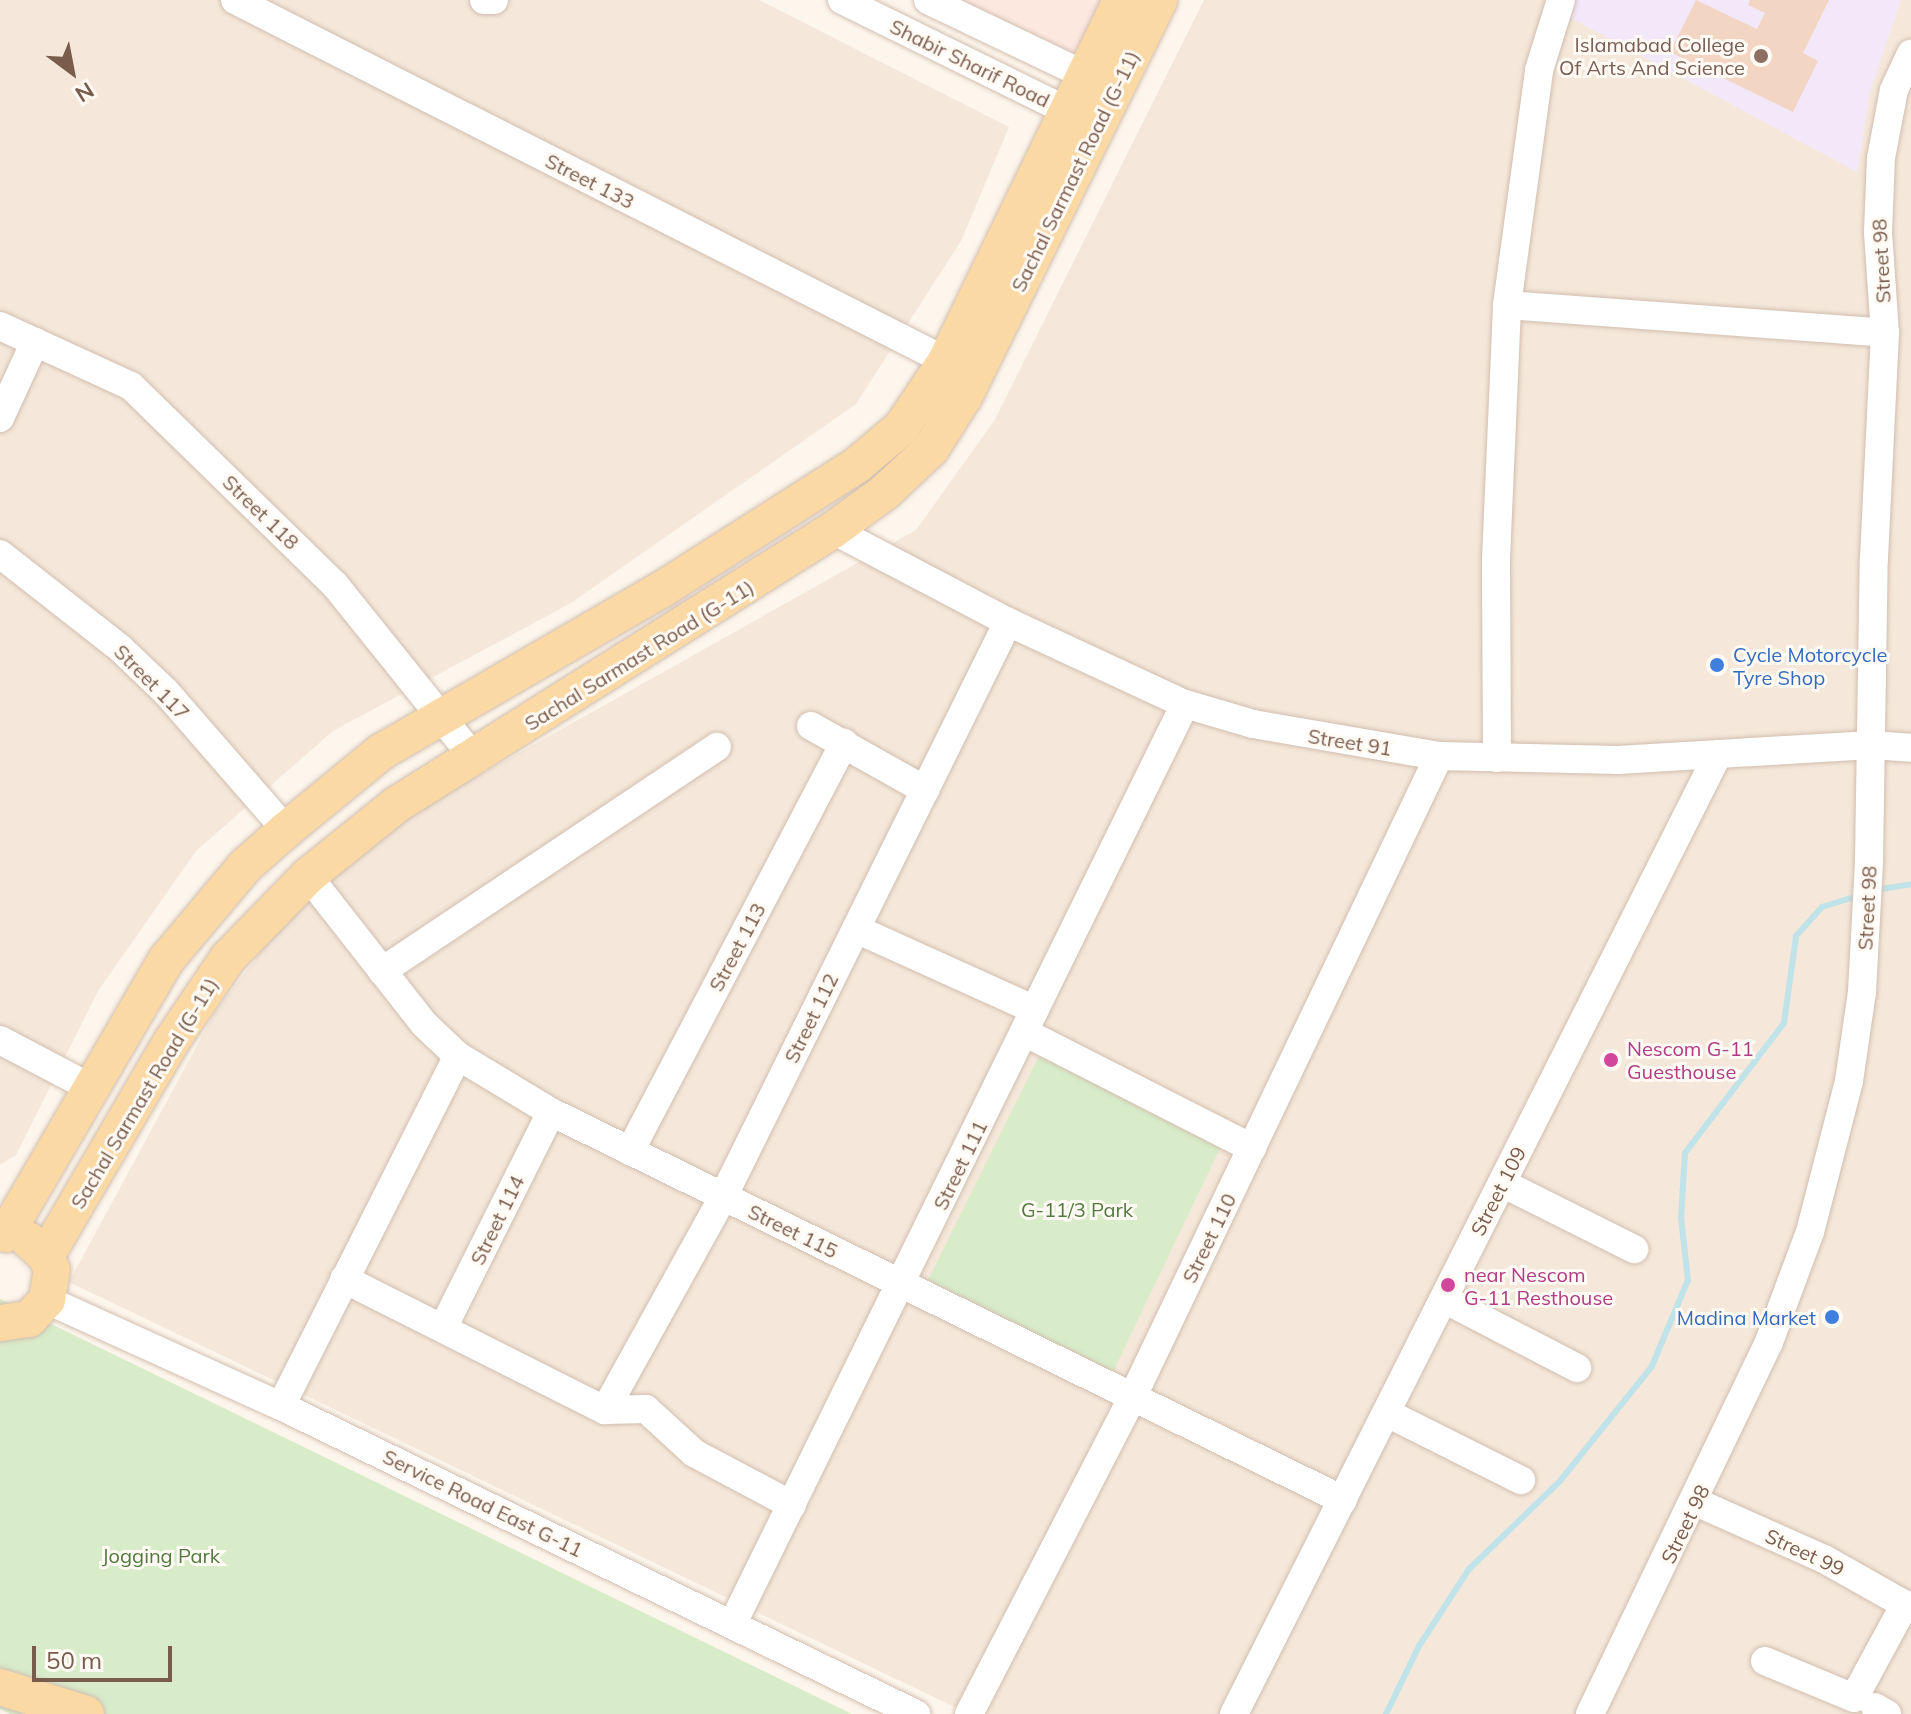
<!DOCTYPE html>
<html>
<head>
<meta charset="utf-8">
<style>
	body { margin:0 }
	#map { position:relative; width:1911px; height:1714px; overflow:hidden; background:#fdf6ec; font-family:Mulish,sans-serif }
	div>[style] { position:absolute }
	.residential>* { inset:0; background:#f5e8da }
	.commercial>* { inset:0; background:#fde8e0 }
	.education>* { inset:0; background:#f3e8fa }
	.green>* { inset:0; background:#d8ecc9 }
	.stream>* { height:6px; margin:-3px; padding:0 3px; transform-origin:3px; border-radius:3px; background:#bfe3e8 }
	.building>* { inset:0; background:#f3d5c3 }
	.roads { filter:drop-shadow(0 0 2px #d1beb0) drop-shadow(0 0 2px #d1beb0) }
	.minor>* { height:28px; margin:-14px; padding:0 14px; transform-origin:14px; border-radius:14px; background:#fff }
	.major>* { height:36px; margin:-18px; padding:0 18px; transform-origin:18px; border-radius:18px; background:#fbd9a5 }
	.dots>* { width:22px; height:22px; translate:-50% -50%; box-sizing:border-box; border:4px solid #fffaf3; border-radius:50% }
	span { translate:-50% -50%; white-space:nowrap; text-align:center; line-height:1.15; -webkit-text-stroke:6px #fffaf3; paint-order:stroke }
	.education-label { font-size:20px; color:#785e54 }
	.right { translate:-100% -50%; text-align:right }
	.street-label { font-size:20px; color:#7a5c4d }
	.shop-label { font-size:20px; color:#366cbe }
	.left { translate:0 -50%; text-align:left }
	.hotel-label { font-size:20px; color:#b23c85 }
	.park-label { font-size:20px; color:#537a41 }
	.north { position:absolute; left:32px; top:32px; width:80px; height:80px; -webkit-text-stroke:6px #fffaf3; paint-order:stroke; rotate:148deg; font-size:22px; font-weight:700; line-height:32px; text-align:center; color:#7a5c4d }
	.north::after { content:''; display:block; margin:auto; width:28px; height:36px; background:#7a5c4d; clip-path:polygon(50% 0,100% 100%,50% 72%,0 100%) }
	.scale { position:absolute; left:32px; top:1646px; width:140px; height:36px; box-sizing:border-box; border:4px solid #7a5c4d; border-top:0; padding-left:10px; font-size:24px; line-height:28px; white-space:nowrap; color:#7a5c4d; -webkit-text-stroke:6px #fffaf3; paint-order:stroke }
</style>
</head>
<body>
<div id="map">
	<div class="residential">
		<i style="clip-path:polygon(0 0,759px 0,1009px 127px,961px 241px,856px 404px,571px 603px,333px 731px,196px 851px,98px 991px,16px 1155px,0 1165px)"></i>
		<i style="clip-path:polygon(1204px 0,1911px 0,1911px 1714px,969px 1714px,69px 1282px,215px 1012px,279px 928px,368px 838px,916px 530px,994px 421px)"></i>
	</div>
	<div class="commercial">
		<i style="clip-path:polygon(959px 0,1114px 0,1086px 59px)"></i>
	</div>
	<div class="education">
		<i style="clip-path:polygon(1575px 0,1901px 0,1870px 91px,1857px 172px,1569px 17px)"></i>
	</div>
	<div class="green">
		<i style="clip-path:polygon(1041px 1052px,1222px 1144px,1113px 1372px,927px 1282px)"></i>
		<i style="clip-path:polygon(0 1299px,852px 1714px,10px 1714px,0 1709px)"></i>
	</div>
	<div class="stream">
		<i style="left:1875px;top:890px;width:36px;rotate:-9deg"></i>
		<i style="left:1386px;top:1714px;width:76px;rotate:-64.1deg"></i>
		<i style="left:1419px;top:1646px;width:92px;rotate:-57deg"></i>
		<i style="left:1469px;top:1569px;width:127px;rotate:-44deg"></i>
		<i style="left:1560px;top:1481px;width:147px;rotate:-51.3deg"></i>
		<i style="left:1652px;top:1366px;width:93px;rotate:-67.3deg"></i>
		<i style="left:1688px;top:1280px;width:62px;rotate:-96.4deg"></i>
		<i style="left:1681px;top:1218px;width:65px;rotate:-86.5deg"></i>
		<i style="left:1685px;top:1153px;width:163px;rotate:-52.7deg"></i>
		<i style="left:1784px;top:1023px;width:88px;rotate:-82.1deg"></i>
		<i style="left:1796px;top:936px;width:39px;rotate:-48deg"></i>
		<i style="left:1822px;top:907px;width:41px;rotate:-17.1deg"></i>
	</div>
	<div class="building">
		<i style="clip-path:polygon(1696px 0,1757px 29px,1765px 13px,1748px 5px,1750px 0,1829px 0,1803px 53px,1818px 61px,1793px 112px,1670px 52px)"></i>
	</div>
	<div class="roads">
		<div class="minor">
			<i style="left:235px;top:0;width:797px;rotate:26.92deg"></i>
			<i style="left:484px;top:0;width:10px"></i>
			<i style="left:842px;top:0;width:272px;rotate:26.2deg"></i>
			<i style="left:928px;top:0;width:192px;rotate:25.6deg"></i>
			<i style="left:1507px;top:305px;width:379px;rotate:4.2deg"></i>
			<i style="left:0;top:326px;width:144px;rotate:24.6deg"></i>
			<i style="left:131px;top:386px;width:285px;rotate:44.3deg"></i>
			<i style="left:335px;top:585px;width:222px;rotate:51.2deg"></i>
			<i style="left:0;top:418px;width:84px;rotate:-65.3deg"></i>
			<i style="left:833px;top:530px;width:198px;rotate:27.7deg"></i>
			<i style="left:1008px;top:622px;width:195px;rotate:24.9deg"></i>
			<i style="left:1185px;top:704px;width:71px;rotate:16.4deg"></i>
			<i style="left:1253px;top:724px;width:189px;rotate:9.8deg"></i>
			<i style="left:1439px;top:756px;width:179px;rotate:1.3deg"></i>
			<i style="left:1618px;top:760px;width:254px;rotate:-3.4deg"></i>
			<i style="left:1872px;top:745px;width:39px;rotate:4deg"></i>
			<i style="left:0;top:554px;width:154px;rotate:38.1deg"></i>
			<i style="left:121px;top:649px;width:62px;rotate:43.7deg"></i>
			<i style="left:166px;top:692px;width:183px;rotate:49deg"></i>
			<i style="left:811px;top:726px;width:131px;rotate:29.3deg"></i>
			<i style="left:1497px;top:758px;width:199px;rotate:-90.3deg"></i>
			<i style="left:1496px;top:559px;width:254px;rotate:-87.5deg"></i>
			<i style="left:1507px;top:305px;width:237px;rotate:-82.2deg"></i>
			<i style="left:1539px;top:70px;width:73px;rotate:-72.6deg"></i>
			<i style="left:308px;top:876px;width:188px;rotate:51.9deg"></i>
			<i style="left:424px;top:1024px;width:47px;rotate:43.3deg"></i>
			<i style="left:458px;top:1056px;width:109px;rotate:31.1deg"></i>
			<i style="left:551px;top:1112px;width:882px;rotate:26.1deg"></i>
			<i style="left:856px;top:929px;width:196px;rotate:24.3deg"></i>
			<i style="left:382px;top:971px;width:403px;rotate:-33.8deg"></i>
			<i style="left:1024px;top:1032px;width:256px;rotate:27deg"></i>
			<i style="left:0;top:1040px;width:105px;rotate:27.8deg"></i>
			<i style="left:630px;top:1151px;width:461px;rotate:-62.3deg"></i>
			<i style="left:1502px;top:1183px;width:148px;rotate:26.6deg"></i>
			<i style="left:344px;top:1279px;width:292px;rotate:26.7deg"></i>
			<i style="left:605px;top:1410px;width:41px;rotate:-1.4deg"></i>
			<i style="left:646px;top:1409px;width:65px;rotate:42.5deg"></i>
			<i style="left:694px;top:1453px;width:111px;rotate:28deg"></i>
			<i style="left:1444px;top:1299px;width:150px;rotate:27.4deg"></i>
			<i style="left:47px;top:1300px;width:257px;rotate:24.4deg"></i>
			<i style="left:281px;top:1406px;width:706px;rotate:25.88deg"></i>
			<i style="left:443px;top:1328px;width:241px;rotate:-63.4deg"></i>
			<i style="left:281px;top:1406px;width:392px;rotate:-63.2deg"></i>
			<i style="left:605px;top:1410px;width:244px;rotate:-61deg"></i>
			<i style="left:723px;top:1197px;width:642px;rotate:-63.63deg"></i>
			<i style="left:1387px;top:1413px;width:150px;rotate:26.6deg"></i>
			<i style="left:1696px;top:1502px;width:140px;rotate:24deg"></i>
			<i style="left:1824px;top:1559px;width:100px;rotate:29.4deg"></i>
			<i style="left:733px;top:1623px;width:1024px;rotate:-63.81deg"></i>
			<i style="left:1765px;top:1661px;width:96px;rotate:22.6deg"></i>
			<i style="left:1854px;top:1698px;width:107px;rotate:-61.5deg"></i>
			<i style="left:1875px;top:1707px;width:14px;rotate:30deg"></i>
			<i style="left:969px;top:1714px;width:360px;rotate:-62.7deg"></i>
			<i style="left:1134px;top:1394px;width:707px;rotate:-64.45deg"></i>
			<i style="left:1234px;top:1714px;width:1075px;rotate:-63.24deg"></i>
			<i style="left:1590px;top:1714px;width:413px;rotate:-64.3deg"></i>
			<i style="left:1769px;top:1342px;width:117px;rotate:-69.6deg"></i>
			<i style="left:1810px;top:1232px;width:156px;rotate:-75.5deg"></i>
			<i style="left:1849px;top:1081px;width:90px;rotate:-81.7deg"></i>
			<i style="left:1862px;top:992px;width:131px;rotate:-86.9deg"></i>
			<i style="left:1869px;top:861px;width:303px;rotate:-89.1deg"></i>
			<i style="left:1874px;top:558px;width:225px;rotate:-87.2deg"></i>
			<i style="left:1885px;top:333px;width:101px;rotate:-94deg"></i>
			<i style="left:1878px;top:232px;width:74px;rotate:-87.7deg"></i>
			<i style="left:1881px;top:158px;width:69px;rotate:-79.2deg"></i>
			<i style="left:1894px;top:90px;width:40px;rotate:-65deg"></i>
		</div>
		<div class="major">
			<i style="left:6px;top:1234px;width:319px;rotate:-59.7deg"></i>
			<i style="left:167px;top:959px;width:121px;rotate:-50deg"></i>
			<i style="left:245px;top:866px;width:55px;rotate:-41.3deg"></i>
			<i style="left:286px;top:830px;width:123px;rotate:-39.4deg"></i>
			<i style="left:381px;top:752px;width:323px;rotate:-30.1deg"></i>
			<i style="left:661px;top:590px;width:232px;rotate:-32.5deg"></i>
			<i style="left:857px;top:465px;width:59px;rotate:-40.2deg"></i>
			<i style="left:902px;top:427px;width:79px;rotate:-56.3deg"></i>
			<i style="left:946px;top:361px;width:401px;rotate:-64.1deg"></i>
			<i style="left:46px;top:1256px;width:248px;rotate:-59.7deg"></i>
			<i style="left:171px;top:1042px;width:102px;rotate:-55.8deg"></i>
			<i style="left:228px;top:958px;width:115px;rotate:-45.7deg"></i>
			<i style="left:308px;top:876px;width:113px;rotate:-38.9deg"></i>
			<i style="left:396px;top:805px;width:516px;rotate:-32.18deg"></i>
			<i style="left:833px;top:530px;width:64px;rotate:-36.2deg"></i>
			<i style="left:885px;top:492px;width:63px;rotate:-43.1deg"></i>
			<i style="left:931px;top:449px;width:64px;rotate:-57.8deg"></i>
			<i style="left:965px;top:395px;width:440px;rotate:-63.8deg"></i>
			<i style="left:0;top:1323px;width:29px;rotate:-8deg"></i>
			<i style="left:29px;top:1319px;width:26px;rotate:-47deg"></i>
			<i style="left:47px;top:1300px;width:30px;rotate:-81deg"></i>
			<i style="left:52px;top:1270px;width:15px;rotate:-113deg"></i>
			<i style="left:46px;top:1256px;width:24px;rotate:-138deg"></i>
			<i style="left:0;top:1687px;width:90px;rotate:17.4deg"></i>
		</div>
	</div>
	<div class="dots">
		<i style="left:1761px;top:56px;background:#8d6e63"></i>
		<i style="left:1717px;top:665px;background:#3f7fe0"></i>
		<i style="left:1611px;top:1060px;background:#d1479c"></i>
		<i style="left:1448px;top:1285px;background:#d1479c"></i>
		<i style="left:1832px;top:1317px;background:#3f7fe0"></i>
	</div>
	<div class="education-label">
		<span class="right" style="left:1745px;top:56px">Islamabad College<br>Of Arts And Science</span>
	</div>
	<div class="street-label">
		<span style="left:970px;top:63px;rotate:26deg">Shabir Sharif Road</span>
		<span style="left:1075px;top:171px;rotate:-64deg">Sachal Sarmast Road (G-11)</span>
		<span style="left:590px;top:181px;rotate:27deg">Street 133</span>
		<span style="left:1881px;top:261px;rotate:-93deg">Street 98</span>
		<span style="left:261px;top:512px;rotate:44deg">Street 118</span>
		<span style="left:639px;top:655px;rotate:-32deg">Sachal Sarmast Road (G-11)</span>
		<span style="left:152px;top:682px;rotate:45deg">Street 117</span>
		<span style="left:1350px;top:742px;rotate:9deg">Street 91</span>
		<span style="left:1867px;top:908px;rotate:-87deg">Street 98</span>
		<span style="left:737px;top:947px;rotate:-62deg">Street 113</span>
		<span style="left:811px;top:1018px;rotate:-64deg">Street 112</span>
		<span style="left:144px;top:1093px;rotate:-59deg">Sachal Sarmast Road (G-11)</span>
		<span style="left:960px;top:1165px;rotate:-64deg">Street 111</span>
		<span style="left:1498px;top:1191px;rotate:-63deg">Street 109</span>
		<span style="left:497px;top:1220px;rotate:-64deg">Street 114</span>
		<span style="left:793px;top:1231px;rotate:26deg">Street 115</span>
		<span style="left:1209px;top:1238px;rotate:-64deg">Street 110</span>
		<span style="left:483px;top:1503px;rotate:26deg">Service Road East G-11</span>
		<span style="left:1685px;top:1524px;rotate:-64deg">Street 98</span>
		<span style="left:1805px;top:1552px;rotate:25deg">Street 99</span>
	</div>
	<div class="shop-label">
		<span class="left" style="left:1733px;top:666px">Cycle Motorcycle<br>Tyre Shop</span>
		<span class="right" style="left:1816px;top:1317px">Madina Market</span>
	</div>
	<div class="hotel-label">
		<span class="left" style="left:1627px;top:1060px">Nescom G-11<br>Guesthouse</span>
		<span class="left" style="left:1464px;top:1286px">near Nescom<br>G-11 Resthouse</span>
	</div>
	<div class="park-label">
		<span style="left:1077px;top:1209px">G-11/3 Park</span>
		<span style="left:161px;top:1555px">Jogging Park</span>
	</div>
	<div class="north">N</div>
	<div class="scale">50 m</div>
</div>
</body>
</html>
